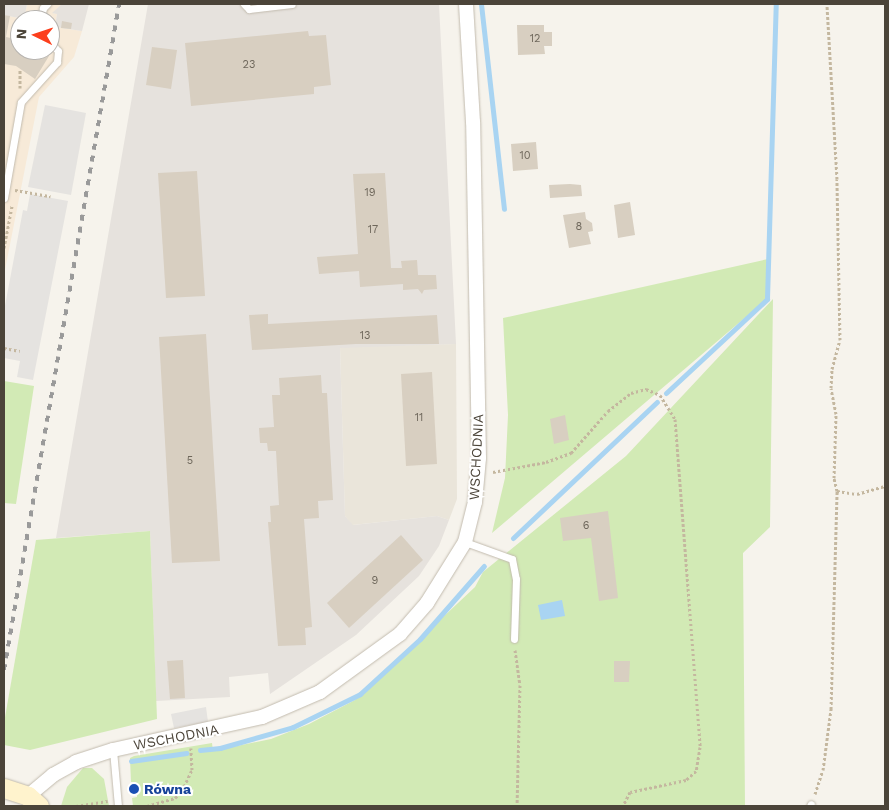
<!DOCTYPE html>
<html>
<head>
<meta charset="utf-8">
<style>
	body { margin:0 }
	#map { position:relative; width:889px; height:810px; overflow:hidden; background:#f6f3ec; font-family:"Work Sans",sans-serif }
	div>[style] { position:absolute }
	.residential>* { inset:0; background:#eae5da }
	.commercial>* { inset:0; background:#f7ead8 }
	.industrial>* { inset:0; background:#e6e2dd }
	.green>* { inset:0; background:#d2eab5 }
	.parking>* { inset:0; background:#e5e3e0 }
	.water>* { inset:0; background:#a9d4f2 }
	.stream>* { height:5px; margin:-2.5px; padding:0 2.5px; transform-origin:2.5px; border-radius:2.5px; background:#a9d4f2 }
	.building>* { inset:0; background:#d8cfc1 }
	.path>* { height:3px; margin-top:-1.5px; transform-origin:0; background:repeating-linear-gradient(90deg,#c4b79f 0 2.5px,transparent 0 5px) }
	.roads { filter:drop-shadow(0 0 1px #c2bbae) drop-shadow(0 0 1px #c2bbae) }
	.lane>* { height:7px; margin:-3.5px; padding:0 3.5px; transform-origin:3.5px; border-radius:3.5px; background:#fff }
	.street>* { height:14px; margin:-7px; padding:0 7px; transform-origin:7px; border-radius:7px; background:#fff }
	.secondary>* { height:19px; margin:-9.5px; padding:0 9.5px; transform-origin:9.5px; border-radius:9.5px; background:#fff3cd }
	.rail>* { height:4px; margin-top:-2px; transform-origin:0; background:repeating-linear-gradient(90deg,#9a9a9a 0 6px,transparent 0 12px) }
	.dots>* { width:14px; height:14px; translate:-50% -50%; box-sizing:border-box; border:2px solid #fff; border-radius:50% }
	span { translate:-50% -50%; white-space:nowrap; text-align:center; line-height:1.15; -webkit-text-stroke:4px #fff; paint-order:stroke }
	.number-label { font-size:11px; color:#6e675b }
	.number-label span { -webkit-text-stroke-width:0 }
	.street-label { font-size:14px; color:#4b4439 }
	.transit-label { font-size:14px; color:#164399; font-weight:700 }
	.left { translate:0 -50%; text-align:left }
	.frame { position:absolute; inset:0; border:5px solid #4b4439; pointer-events:none }
	.north { position:absolute; left:10px; top:10px; width:50px; height:50px; box-sizing:border-box; background:#fff; border:1px solid #b7b4b0; border-radius:50%; rotate:274deg; font-size:14px; font-weight:700; line-height:20px; text-align:center; color:#4b4439 }
	.north::after { content:''; display:block; margin:auto; width:18px; height:22px; background:#fc3f1d; clip-path:polygon(50% 0,100% 100%,50% 72%,0 100%) }
</style>
</head>
<body>
<div id="map">
	<div class="residential">
		<i style="clip-path:polygon(456px 344px,457px 499px,449px 520px,437px 516px,352px 525px,345px 516px,340px 347px)"></i>
	</div>
	<div class="commercial">
		<i style="clip-path:polygon(evenodd,27px 4px,62px 4px,53px 13px,57px 14px,55px 27px,82px 31px,74px 57px,39px 97px,4px 275px,4px 15px,24px 19px,27px 4px,20px 20px,50px 20px,50px 50px,20px 50px,20px 20px)"></i>
	</div>
	<div class="industrial">
		<i style="clip-path:polygon(4px 4px,27px 4px,24px 19px,4px 15px)"></i>
		<i style="clip-path:polygon(62px 4px,89px 4px,82px 31px,55px 27px,57px 14px,52px 13px)"></i>
		<i style="clip-path:polygon(148px 4px,439px 4px,456px 344px,340px 348px,345px 516px,353px 525px,437px 516px,449px 520px,439px 546px,419px 576px,356px 635px,270px 694px,268px 673px,229px 677px,230px 697px,156px 701px,150px 531px,56px 538px)"></i>
	</div>
	<div class="green">
		<i style="clip-path:polygon(768px 259px,767px 299px,492px 533px,505px 478px,508px 415px,503px 318px)"></i>
		<i style="clip-path:polygon(773px 299px,770px 527px,743px 553px,745px 806px,133px 806px,132px 798px,137px 797px,136px 782px,131px 782px,130px 758px,134px 756px,212px 743px,213px 751px,271px 739px,309px 724px,355px 700px,475px 587px,483px 572px,626px 456px)"></i>
		<i style="clip-path:polygon(4px 381px,34px 386px,16px 504px,4px 503px)"></i>
		<i style="clip-path:polygon(150px 531px,157px 719px,30px 750px,4px 745px,4px 723px,36px 540px)"></i>
		<i style="clip-path:polygon(83px 768px,92px 768px,104px 779px,109px 806px,61px 806px,67px 787px)"></i>
	</div>
	<div class="parking">
		<i style="clip-path:polygon(45px 105px,86px 113px,71px 195px,28px 187px)"></i>
		<i style="clip-path:polygon(30px 194px,68px 201px,33px 380px,17px 377px,20px 361px,4px 358px,4px 311px,23px 210px,27px 211px)"></i>
		<i style="clip-path:polygon(206px 707px,208px 722px,174px 728px,171px 714px)"></i>
	</div>
	<div class="water">
		<i style="clip-path:polygon(562px 600px,565px 616px,541px 620px,538px 605px)"></i>
	</div>
	<div class="stream">
		<i style="left:481px;top:4px;width:206px;rotate:83.6deg"></i>
		<i style="left:666px;top:393px;width:138px;rotate:-42.9deg"></i>
		<i style="left:767px;top:299px;width:295px;rotate:-88.3deg"></i>
		<i style="left:513px;top:538px;width:198px;rotate:-43.4deg"></i>
		<i style="left:200px;top:750px;width:20px;rotate:-6deg"></i>
		<i style="left:220px;top:748px;width:76px;rotate:-16deg"></i>
		<i style="left:293px;top:727px;width:75px;rotate:-26.2deg"></i>
		<i style="left:360px;top:694px;width:81px;rotate:-42.5deg"></i>
		<i style="left:420px;top:639px;width:97px;rotate:-48.8deg"></i>
		<i style="left:131px;top:761px;width:56px;rotate:-8.3deg"></i>
	</div>
	<div class="building">
		<i style="clip-path:polygon(4px 15px,10px 16px,6px 37px,20px 40px,20px 50px,40px 50px,49px 56px,35px 79px,16px 66px,4px 64px)"></i>
		<i style="clip-path:polygon(62px 21px,72px 23px,71px 29px,61px 28px)"></i>
		<i style="clip-path:polygon(517px 25px,544px 25px,544px 32px,552px 32px,552px 46px,544px 46px,545px 54px,518px 55px)"></i>
		<i style="clip-path:polygon(308px 31px,309px 36px,326px 35px,331px 85px,314px 87px,314px 94px,191px 106px,185px 43px)"></i>
		<i style="clip-path:polygon(152px 47px,177px 50px,171px 89px,146px 85px)"></i>
		<i style="clip-path:polygon(536px 142px,538px 169px,513px 171px,511px 144px)"></i>
		<i style="clip-path:polygon(197px 171px,205px 296px,166px 298px,158px 173px)"></i>
		<i style="clip-path:polygon(385px 173px,391px 268px,402px 268px,401px 261px,417px 260px,418px 275px,436px 275px,437px 289px,424px 290px,422px 294px,418px 289px,403px 290px,403px 284px,360px 287px,359px 271px,319px 274px,317px 257px,358px 254px,353px 174px)"></i>
		<i style="clip-path:polygon(570px 184px,581px 185px,582px 196px,550px 198px,549px 185px)"></i>
		<i style="clip-path:polygon(630px 202px,635px 235px,618px 238px,614px 205px)"></i>
		<i style="clip-path:polygon(585px 212px,586px 219px,592px 223px,593px 231px,588px 232px,591px 244px,569px 248px,563px 215px)"></i>
		<i style="clip-path:polygon(268px 314px,268px 324px,437px 315px,439px 344px,356px 344px,252px 350px,249px 315px)"></i>
		<i style="clip-path:polygon(206px 334px,220px 561px,172px 563px,159px 337px)"></i>
		<i style="clip-path:polygon(432px 372px,437px 464px,406px 466px,401px 374px)"></i>
		<i style="clip-path:polygon(321px 375px,322px 393px,327px 393px,333px 500px,318px 501px,319px 518px,304px 519px,312px 627px,305px 628px,306px 645px,278px 646px,268px 522px,271px 522px,270px 506px,279px 505px,276px 451px,268px 451px,267px 443px,260px 443px,259px 428px,274px 427px,272px 395px,280px 395px,279px 378px)"></i>
		<i style="clip-path:polygon(565px 415px,569px 440px,554px 444px,550px 419px)"></i>
		<i style="clip-path:polygon(608px 511px,618px 598px,599px 601px,591px 538px,563px 541px,560px 518px)"></i>
		<i style="clip-path:polygon(401px 535px,423px 560px,349px 628px,327px 603px)"></i>
		<i style="clip-path:polygon(183px 660px,185px 698px,170px 699px,167px 661px)"></i>
		<i style="clip-path:polygon(614px 661px,630px 661px,629px 682px,614px 682px)"></i>
	</div>
	<div class="path">
		<i style="left:20px;top:88px;width:19px;rotate:-90deg"></i>
		<i style="left:15px;top:190px;width:36px;rotate:10deg"></i>
		<i style="left:4px;top:248px;width:43px;rotate:-79.2deg"></i>
		<i style="left:4px;top:348px;width:16px;rotate:11deg"></i>
		<i style="left:493px;top:472px;width:54px;rotate:-10.7deg"></i>
		<i style="left:546px;top:462px;width:27px;rotate:-20deg"></i>
		<i style="left:571px;top:453px;width:56px;rotate:-48.6deg"></i>
		<i style="left:608px;top:411px;width:29px;rotate:-38deg"></i>
		<i style="left:631px;top:393px;width:16px;rotate:-15deg"></i>
		<i style="left:646px;top:389px;width:15px;rotate:23deg"></i>
		<i style="left:660px;top:395px;width:28px;rotate:58deg"></i>
		<i style="left:675px;top:419px;width:329px;rotate:85.6deg"></i>
		<i style="left:700px;top:747px;width:24px;rotate:99deg"></i>
		<i style="left:696px;top:771px;width:13px;rotate:138deg"></i>
		<i style="left:686px;top:780px;width:57px;rotate:167.9deg"></i>
		<i style="left:630px;top:792px;width:16px;rotate:117deg"></i>
		<i style="left:837px;top:491px;width:20px;rotate:9deg"></i>
		<i style="left:857px;top:494px;width:29px;rotate:-16deg"></i>
		<i style="left:515px;top:650px;width:35px;rotate:82deg"></i>
		<i style="left:520px;top:685px;width:121px;rotate:91.4deg"></i>
		<i style="left:517px;top:806px;width:23px"></i>
		<i style="left:815px;top:794px;width:25px;rotate:-72deg"></i>
		<i style="left:823px;top:770px;width:62px;rotate:-82.5deg"></i>
		<i style="left:831px;top:709px;width:218px;rotate:-88.4deg"></i>
		<i style="left:837px;top:491px;width:13px;rotate:-103deg"></i>
		<i style="left:834px;top:478px;width:64px;rotate:-88.2deg"></i>
		<i style="left:836px;top:414px;width:26px;rotate:-101deg"></i>
		<i style="left:831px;top:388px;width:19px;rotate:-87deg"></i>
		<i style="left:832px;top:369px;width:30px;rotate:-75deg"></i>
		<i style="left:840px;top:340px;width:161px;rotate:-91.1deg"></i>
		<i style="left:837px;top:179px;width:175px;rotate:-93.3deg"></i>
		<i style="left:76px;top:806px;width:32px;rotate:-9deg"></i>
		<i style="left:147px;top:806px;width:29px;rotate:-16deg"></i>
		<i style="left:175px;top:798px;width:10px;rotate:-45deg"></i>
		<i style="left:182px;top:791px;width:23px;rotate:-65deg"></i>
		<i style="left:192px;top:770px;width:22px;rotate:-93deg"></i>
	</div>
	<div class="roads">
		<div class="lane">
			<i style="left:244px;top:4px;width:7px;rotate:45deg"></i>
			<i style="left:249px;top:9px;width:43px;rotate:-6.6deg"></i>
			<i style="left:41px;top:20px;width:12px;rotate:-81deg"></i>
			<i style="left:43px;top:8px;width:6px;rotate:-45deg"></i>
			<i style="left:4px;top:198px;width:97px;rotate:-80deg"></i>
			<i style="left:21px;top:102px;width:54px;rotate:-48deg"></i>
			<i style="left:57px;top:62px;width:11px;rotate:-85deg"></i>
			<i style="left:58px;top:51px;width:12px;rotate:-132deg"></i>
			<i style="left:465px;top:542px;width:50px;rotate:19.9deg"></i>
			<i style="left:512px;top:559px;width:20px;rotate:79deg"></i>
			<i style="left:516px;top:579px;width:60px;rotate:91.9deg"></i>
			<i style="left:113px;top:750px;width:56px;rotate:84.9deg"></i>
			<i style="left:810px;top:806px;width:2px;rotate:-63deg"></i>
		</div>
		<div class="street">
			<i style="left:28px;top:796px;width:33px;rotate:-40deg"></i>
			<i style="left:53px;top:775px;width:26px;rotate:-29deg"></i>
			<i style="left:76px;top:762px;width:39px;rotate:-18deg"></i>
			<i style="left:113px;top:750px;width:153px;rotate:-12.5deg"></i>
			<i style="left:262px;top:717px;width:63px;rotate:-23.3deg"></i>
			<i style="left:320px;top:692px;width:99px;rotate:-35.9deg"></i>
			<i style="left:400px;top:634px;width:41px;rotate:-48.9deg"></i>
			<i style="left:427px;top:603px;width:72px;rotate:-58.1deg"></i>
			<i style="left:465px;top:542px;width:41px;rotate:-76deg"></i>
			<i style="left:475px;top:502px;width:44px;rotate:-84.8deg"></i>
			<i style="left:479px;top:458px;width:336px;rotate:-91deg"></i>
			<i style="left:473px;top:122px;width:118px;rotate:-93.4deg"></i>
		</div>
		<div class="secondary">
			<i style="left:4px;top:788px;width:25px;rotate:18deg"></i>
			<i style="left:28px;top:796px;width:15px;rotate:42deg"></i>
		</div>
	</div>
	<div class="rail">
		<i style="left:4px;top:670px;width:676px;rotate:-80.2deg"></i>
	</div>
	<div class="dots">
		<i style="left:134px;top:789px;background:#1a4fb4"></i>
	</div>
	<div class="number-label">
		<span style="left:535px;top:39px">12</span>
		<span style="left:249px;top:65px">23</span>
		<span style="left:525px;top:156px">10</span>
		<span style="left:370px;top:193px">19</span>
		<span style="left:579px;top:227px">8</span>
		<span style="left:373px;top:230px">17</span>
		<span style="left:365px;top:336px">13</span>
		<span style="left:419px;top:418px">11</span>
		<span style="left:190px;top:461px">5</span>
		<span style="left:586px;top:526px">6</span>
		<span style="left:375px;top:581px">9</span>
	</div>
	<div class="street-label">
		<span style="left:476px;top:457px;rotate:-87deg">WSCHODNIA</span>
		<span style="left:176px;top:737px;rotate:-11deg">WSCHODNIA</span>
	</div>
	<div class="transit-label">
		<span class="left" style="left:144px;top:789px">Równa</span>
	</div>
	<div class="frame"></div>
	<div class="north">N</div>
</div>
</body>
</html>
